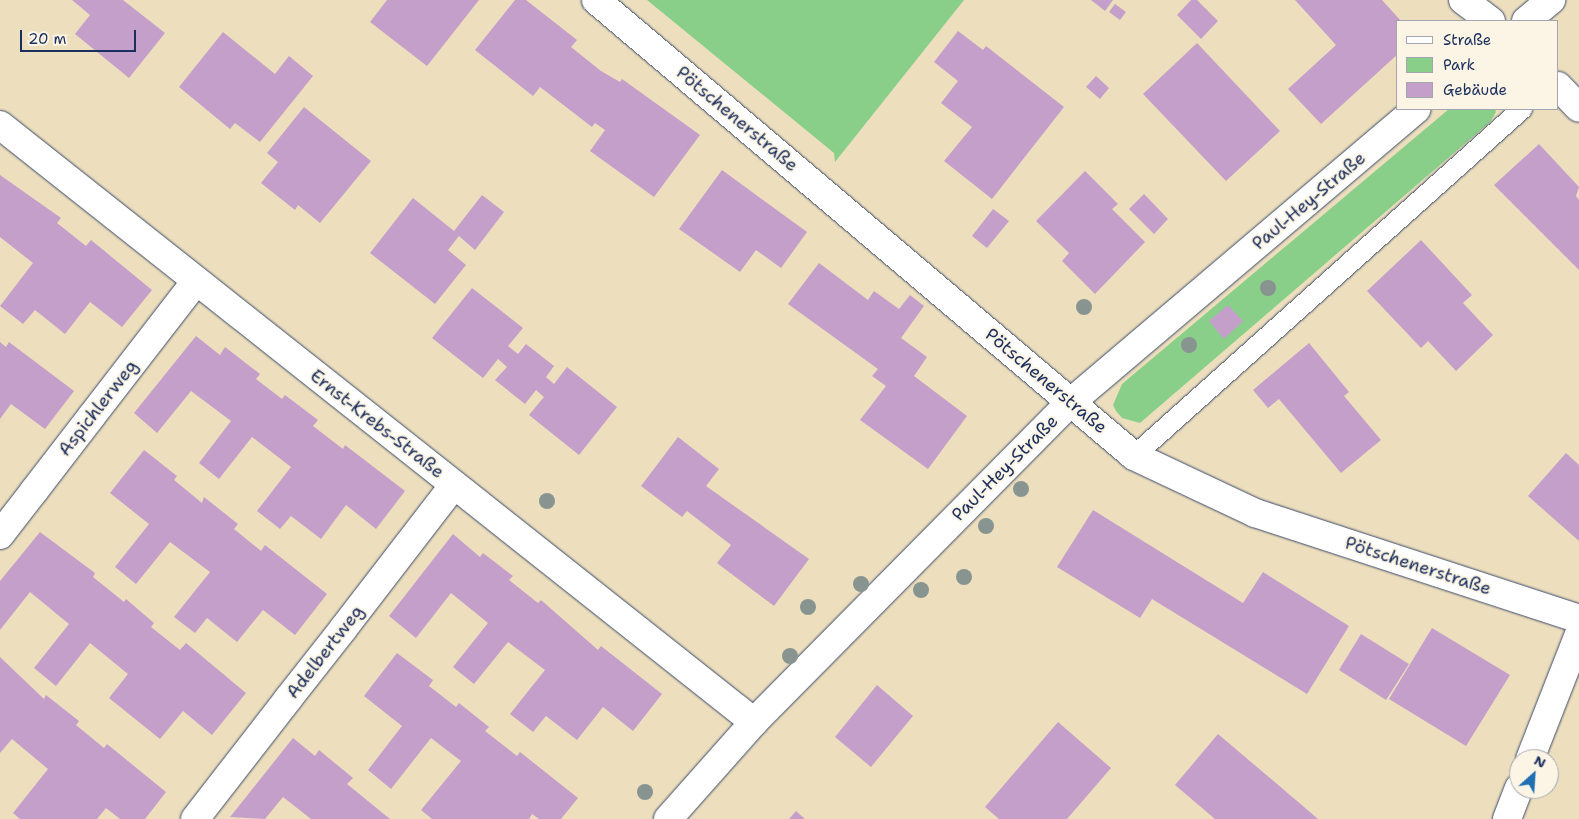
<!DOCTYPE html>
<html>
<head>
<meta charset="utf-8">
<style>
	body { margin:0 }
	#map { position:relative; width:1579px; height:819px; overflow:hidden; background:#eddfbd; font-family:"Shantell Sans",sans-serif }
	div>[style] { position:absolute }
	.green>* { inset:0; background:#89cf8a }
	.building>* { inset:0; background:#c49fca }
	.roads { filter:drop-shadow(0 0 1px #3a496c) drop-shadow(0 0 1px #3a496c) }
	.service>* { height:20px; margin:-10px; padding:0 10px; transform-origin:10px; border-radius:10px; background:#fff }
	.pedestrian>* { height:28px; margin:-14px; padding:0 14px; transform-origin:14px; border-radius:14px; background:#fff }
	.minor>* { height:28px; margin:-14px; padding:0 14px; transform-origin:14px; border-radius:14px; background:#fff }
	.trees>* { width:16px; height:16px; margin:-8px; border-radius:50%; background:#88948f }
	span { translate:-50% -50%; white-space:nowrap; text-align:center; line-height:1.15; -webkit-text-stroke:4px #fcf5e5; paint-order:stroke }
	.street-label { font-size:18px; color:#1b2f5e }
	.legend { position:absolute; left:1396px; top:20px; width:162px; height:90px; box-sizing:border-box; background:#fcf5e5; border:1px solid #a2a6af; margin:0; padding:6px 9px; list-style:none; font-size:15px; color:#1b2f5e }
	.legend li { display:flex; align-items:center; gap:10px; height:25px }
	.legend b { width:25px; border:1px solid #a2a6af }
	.north { position:absolute; left:1509px; top:749px; width:50px; height:50px; box-sizing:border-box; background:#fcf5e5; border:1px solid #a2a6af; border-radius:50%; rotate:26deg; font-size:14px; font-weight:700; line-height:20px; text-align:center; color:#1b2f5e }
	.north::after { content:''; display:block; margin:auto; width:18px; height:22px; background:#1f6fb2; clip-path:polygon(50% 0,100% 100%,50% 72%,0 100%) }
	.scale { position:absolute; left:20px; top:30px; width:116px; height:22px; box-sizing:border-box; border:2px solid #1b2f5e; border-top:0; padding-left:6px; font-size:15px; line-height:18px; white-space:nowrap; color:#1b2f5e; -webkit-text-stroke:4px #fcf5e5; paint-order:stroke }
</style>
</head>
<body>
<div id="map">
	<div class="green">
		<i style="clip-path:polygon(647px 0,964px 0,835px 162px,834px 153px)"></i>
		<i style="clip-path:polygon(1449px 109px,1495px 109px,1496px 112px,1490px 122px,1140px 423px,1122px 418px,1116px 411px,1113px 405px,1122px 384px)"></i>
	</div>
	<div class="building">
		<i style="clip-path:polygon(72px 0,123px 0,165px 33px,129px 78px,75px 34px,90px 15px)"></i>
		<i style="clip-path:polygon(387px 0,479px 0,427px 66px,370px 22px)"></i>
		<i style="clip-path:polygon(515px 0,526px 0,577px 40px,571px 47px,601px 71px,620px 82px,622px 79px,700px 135px,654px 197px,590px 151px,605px 130px,595px 123px,592px 127px,540px 87px,533px 96px,475px 50px)"></i>
		<i style="clip-path:polygon(1091px 0,1113px 0,1105px 11px)"></i>
		<i style="clip-path:polygon(1191px 0,1197px 0,1218px 21px,1201px 39px,1177px 15px)"></i>
		<i style="clip-path:polygon(1295px 0,1382px 0,1401px 21px,1398px 21px,1398px 54px,1321px 124px,1288px 89px,1336px 45px)"></i>
		<i style="clip-path:polygon(1115px 4px,1126px 12px,1120px 20px,1109px 12px)"></i>
		<i style="clip-path:polygon(958px 31px,983px 50px,986px 46px,1064px 107px,992px 199px,944px 161px,972px 127px,941px 103px,958px 81px,934px 62px)"></i>
		<i style="clip-path:polygon(223px 32px,275px 74px,289px 56px,313px 76px,260px 142px,235px 123px,230px 129px,179px 87px)"></i>
		<i style="clip-path:polygon(1197px 43px,1280px 131px,1226px 181px,1143px 94px)"></i>
		<i style="clip-path:polygon(1096px 76px,1109px 88px,1100px 99px,1086px 87px)"></i>
		<i style="clip-path:polygon(304px 107px,371px 161px,320px 223px,298px 205px,295px 210px,261px 183px,278px 162px,267px 153px)"></i>
		<i style="clip-path:polygon(1539px 144px,1579px 187px,1576px 196px,1579px 200px,1579px 270px,1494px 185px)"></i>
		<i style="clip-path:polygon(722px 170px,807px 232px,781px 268px,756px 250px,740px 272px,679px 229px)"></i>
		<i style="clip-path:polygon(1085px 171px,1118px 204px,1112px 209px,1145px 242px,1095px 294px,1062px 261px,1069px 253px,1036px 221px)"></i>
		<i style="clip-path:polygon(0 175px,61px 218px,57px 223px,86px 246px,91px 240px,152px 290px,122px 327px,90px 302px,65px 334px,35px 310px,23px 324px,0 306px,33px 263px,0 237px)"></i>
		<i style="clip-path:polygon(1144px 194px,1168px 219px,1154px 234px,1129px 209px)"></i>
		<i style="clip-path:polygon(482px 195px,504px 212px,475px 250px,459px 236px,448px 250px,466px 265px,435px 304px,370px 253px,413px 198px,454px 231px)"></i>
		<i style="clip-path:polygon(993px 209px,1009px 221px,987px 248px,972px 236px)"></i>
		<i style="clip-path:polygon(1421px 240px,1472px 295px,1463px 303px,1493px 335px,1456px 371px,1428px 341px,1421px 348px,1367px 291px)"></i>
		<i style="clip-path:polygon(819px 263px,868px 300px,874px 291px,899px 309px,910px 295px,924px 306px,901px 338px,927px 357px,914px 376px,967px 416px,928px 469px,860px 420px,886px 386px,872px 376px,878px 369px,788px 304px)"></i>
		<i style="clip-path:polygon(472px 288px,523px 328px,508px 346px,518px 354px,526px 344px,554px 366px,546px 377px,554px 384px,567px 367px,617px 407px,579px 455px,529px 415px,544px 397px,536px 390px,525px 404px,495px 380px,507px 367px,498px 359px,483px 378px,432px 338px)"></i>
		<i style="clip-path:polygon(1228px 305px,1243px 321px,1224px 339px,1209px 321px)"></i>
		<i style="clip-path:polygon(196px 336px,220px 355px,225px 347px,260px 374px,256px 379px,282px 399px,285px 395px,318px 420px,313px 426px,343px 449px,345px 445px,405px 491px,376px 529px,346px 505px,321px 539px,291px 516px,280px 529px,257px 511px,291px 467px,252px 437px,219px 479px,199px 463px,231px 421px,191px 391px,157px 433px,134px 413px)"></i>
		<i style="clip-path:polygon(0 342px,6px 347px,9px 342px,74px 391px,45px 429px,11px 404px,0 419px)"></i>
		<i style="clip-path:polygon(1309px 343px,1349px 392px,1344px 396px,1381px 440px,1341px 473px,1279px 399px,1268px 408px,1253px 390px)"></i>
		<i style="clip-path:polygon(678px 437px,719px 469px,706px 486px,809px 559px,774px 606px,717px 563px,731px 545px,687px 511px,682px 517px,641px 486px)"></i>
		<i style="clip-path:polygon(144px 450px,177px 476px,174px 480px,202px 503px,204px 497px,238px 524px,234px 529px,261px 551px,265px 545px,327px 594px,295px 635px,263px 610px,237px 642px,207px 618px,195px 633px,174px 617px,210px 572px,170px 542px,136px 584px,115px 567px,149px 524px,110px 493px)"></i>
		<i style="clip-path:polygon(1566px 453px,1579px 465px,1579px 541px,1528px 496px)"></i>
		<i style="clip-path:polygon(1093px 510px,1243px 603px,1263px 572px,1349px 626px,1307px 694px,1152px 599px,1140px 618px,1057px 567px)"></i>
		<i style="clip-path:polygon(40px 532px,95px 573px,93px 577px,124px 602px,126px 599px,154px 623px,151px 627px,180px 650px,186px 643px,246px 693px,212px 735px,183px 711px,160px 739px,109px 698px,128px 674px,90px 643px,56px 686px,34px 668px,69px 624px,30px 592px,0 630px,0 581px)"></i>
		<i style="clip-path:polygon(453px 534px,480px 557px,483px 553px,513px 576px,509px 580px,538px 603px,541px 600px,598px 650px,601px 646px,662px 694px,633px 731px,603px 707px,577px 740px,546px 716px,533px 732px,510px 714px,545px 670px,508px 642px,474px 684px,453px 667px,488px 623px,451px 593px,416px 638px,389px 616px)"></i>
		<i style="clip-path:polygon(1432px 628px,1510px 675px,1466px 746px,1389px 699px)"></i>
		<i style="clip-path:polygon(1361px 634px,1409px 664px,1386px 700px,1339px 670px)"></i>
		<i style="clip-path:polygon(397px 653px,433px 680px,429px 686px,456px 707px,459px 703px,489px 727px,485px 731px,517px 756px,520px 752px,578px 798px,561px 819px,539px 819px,532px 814px,529px 819px,432px 819px,421px 810px,461px 761px,431px 738px,391px 789px,368px 770px,402px 726px,364px 696px)"></i>
		<i style="clip-path:polygon(0 657px,44px 699px,46px 695px,79px 721px,76px 725px,104px 748px,107px 744px,166px 792px,145px 819px,120px 819px,106px 808px,97px 819px,20px 819px,13px 813px,48px 769px,12px 739px,0 753px)"></i>
		<i style="clip-path:polygon(877px 685px,913px 716px,871px 767px,835px 737px)"></i>
		<i style="clip-path:polygon(1058px 722px,1111px 768px,1067px 819px,999px 819px,985px 807px)"></i>
		<i style="clip-path:polygon(1218px 734px,1297px 801px,1318px 819px,1215px 819px,1175px 785px)"></i>
		<i style="clip-path:polygon(293px 738px,315px 756px,319px 750px,353px 778px,347px 784px,390px 819px,311px 819px,283px 797px,265px 819px,230px 817px)"></i>
		<i style="clip-path:polygon(796px 811px,805px 819px,789px 819px)"></i>
	</div>
	<div class="roads">
		<div class="service">
			<i style="left:1134px;top:456px;width:521px;rotate:-41.81deg"></i>
		</div>
		<div class="pedestrian">
			<i style="left:34px;top:491px;width:93px;rotate:-52.4deg"></i>
			<i style="left:288px;top:699px;width:89px;rotate:-51.8deg"></i>
		</div>
		<div class="minor">
			<i style="left:596px;top:0;width:705px;rotate:40.28deg"></i>
			<i style="left:1134px;top:456px;width:134px;rotate:25.2deg"></i>
			<i style="left:1255px;top:513px;width:341px;rotate:18.1deg"></i>
			<i style="left:1463px;top:0;width:35px;rotate:37deg"></i>
			<i style="left:1526px;top:21px;width:33px;rotate:-40deg"></i>
			<i style="left:1558px;top:86px;width:30px;rotate:46deg"></i>
			<i style="left:0;top:125px;width:962px;rotate:38.37deg"></i>
			<i style="left:91px;top:417px;width:172px;rotate:-52.3deg"></i>
			<i style="left:0;top:535px;width:56px;rotate:-52.3deg"></i>
			<i style="left:343px;top:629px;width:182px;rotate:-52.4deg"></i>
			<i style="left:1530px;top:759px;width:134px;rotate:-68.6deg"></i>
			<i style="left:195px;top:819px;width:152px;rotate:-52.2deg"></i>
			<i style="left:668px;top:819px;width:130px;rotate:-48.4deg"></i>
			<i style="left:754px;top:722px;width:450px;rotate:-45.3deg"></i>
			<i style="left:1071px;top:402px;width:453px;rotate:-40.3deg"></i>
			<i style="left:1507px;top:819px;width:33px;rotate:-69deg"></i>
		</div>
	</div>
	<div class="trees">
		<i style="left:1268px;top:288px"></i>
		<i style="left:1084px;top:307px"></i>
		<i style="left:1189px;top:345px"></i>
		<i style="left:1021px;top:489px"></i>
		<i style="left:547px;top:501px"></i>
		<i style="left:986px;top:526px"></i>
		<i style="left:964px;top:577px"></i>
		<i style="left:861px;top:584px"></i>
		<i style="left:921px;top:590px"></i>
		<i style="left:808px;top:607px"></i>
		<i style="left:790px;top:656px"></i>
		<i style="left:645px;top:792px"></i>
	</div>
	<div class="street-label">
		<span style="left:737px;top:119px;rotate:40deg">Pötschenerstraße</span>
		<span style="left:1309px;top:201px;rotate:-40deg">Paul-Hey-Straße</span>
		<span style="left:1046px;top:381px;rotate:40deg">Pötschenerstraße</span>
		<span style="left:98px;top:408px;rotate:-52deg">Aspichlerweg</span>
		<span style="left:377px;top:424px;rotate:38deg">Ernst-Krebs-Straße</span>
		<span style="left:1005px;top:468px;rotate:-45deg">Paul-Hey-Straße</span>
		<span style="left:1418px;top:566px;rotate:18deg">Pötschenerstraße</span>
		<span style="left:325px;top:652px;rotate:-52deg">Adelbertweg</span>
	</div>
	<ul class="legend">
	<li><b style="height:6px;background:#fff"></b>Straße</li>
	<li><b style="height:14px;background:#89cf8a"></b>Park</li>
	<li><b style="height:14px;background:#c49fca"></b>Gebäude</li>
	</ul>
	<div class="north">N</div>
	<div class="scale">20 m</div>
</div>
</body>
</html>
